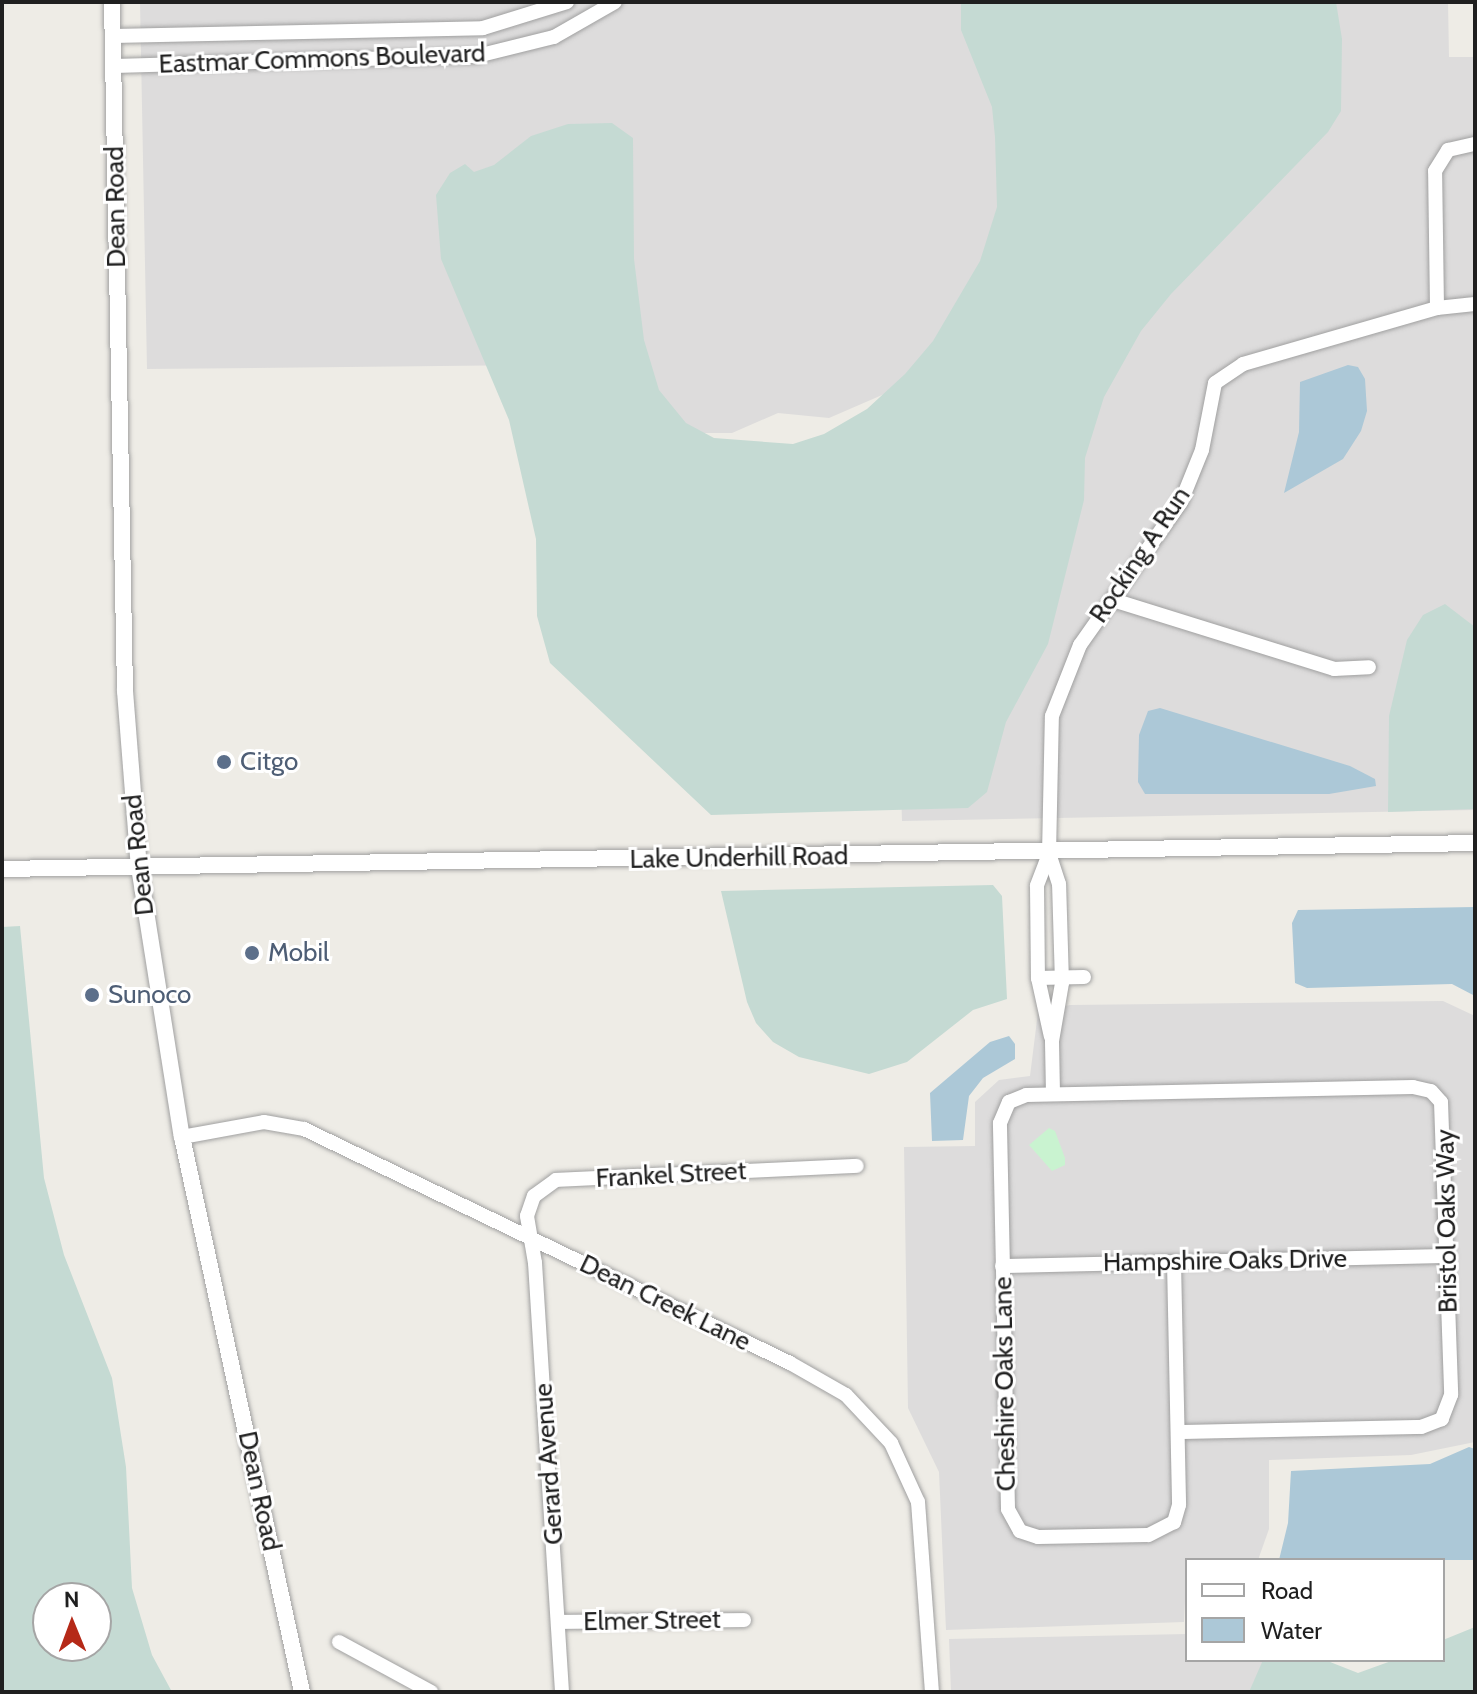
<!DOCTYPE html>
<html>
<head>
<meta charset="utf-8">
<style>
	body { margin:0 }
	#map { position:relative; width:1477px; height:1694px; overflow:hidden; background:#eeece6; font-family:Cabin,sans-serif }
	div>[style] { position:absolute }
	.residential>* { inset:0; background:#dddcdc }
	.wetland>* { inset:0; background:#c5dad3 }
	.park>* { inset:0; background:#c9f3d0 }
	.water>* { inset:0; background:#acc8d7 }
	.roads { filter:drop-shadow(0 0 2px #a0a0a0) drop-shadow(0 0 2px #a0a0a0) }
	.minor>* { height:14px; margin:-7px; padding:0 7px; transform-origin:7px; border-radius:7px; background:#fff }
	.tertiary>* { height:16px; margin:-8px; padding:0 8px; transform-origin:8px; border-radius:8px; background:#fff }
	.dots>* { width:22px; height:22px; translate:-50% -50%; box-sizing:border-box; border:4px solid #fff; border-radius:50% }
	span { translate:-50% -50%; white-space:nowrap; text-align:center; line-height:1.15; -webkit-text-stroke:6px #fff; paint-order:stroke }
	.street-label { font-size:26px; color:#1f1f1f }
	.service-label { font-size:26px; color:#4e5e75 }
	.left { translate:0 -50%; text-align:left }
	.frame { position:absolute; inset:0; border:4px solid #1f1f1f; pointer-events:none }
	.legend { position:absolute; left:1185px; top:1558px; width:260px; height:104px; box-sizing:border-box; background:#fff; border:2px solid #a5a5a5; margin:0; padding:10px 14px; list-style:none; font-size:24px; color:#1f1f1f }
	.legend li { display:flex; align-items:center; gap:16px; height:40px }
	.legend b { width:40px; border:2px solid #a5a5a5 }
	.north { position:absolute; left:32px; top:1582px; width:80px; height:80px; box-sizing:border-box; background:#fff; border:2px solid #a5a5a5; border-radius:50%; rotate:359deg; font-size:22px; font-weight:700; line-height:32px; text-align:center; color:#1f1f1f }
	.north::after { content:''; display:block; margin:auto; width:28px; height:36px; background:#b52918; clip-path:polygon(50% 0,100% 100%,50% 72%,0 100%) }
</style>
</head>
<body>
<div id="map">
	<div class="residential">
		<i style="clip-path:polygon(140px 2px,1448px 2px,1449px 57px,1475px 57px,1475px 810px,902px 821px,889px 392px,829px 418px,778px 413px,732px 433px,696px 433px,666px 419px,635px 364px,147px 369px)"></i>
		<i style="clip-path:polygon(1443px 1001px,1475px 1016px,1475px 1442px,1411px 1455px,1269px 1460px,1269px 1529px,1258px 1560px,1187px 1560px,1184px 1622px,946px 1630px,939px 1472px,908px 1408px,904px 1147px,975px 1146px,975px 1102px,999px 1080px,1030px 1076px,1038px 1012px,1070px 1005px)"></i>
		<i style="clip-path:polygon(1187px 1634px,1187px 1660px,1303px 1660px,1303px 1692px,951px 1692px,949px 1639px)"></i>
	</div>
	<div class="wetland">
		<i style="clip-path:polygon(961px 2px,1336px 2px,1342px 39px,1341px 111px,1328px 132px,1171px 294px,1141px 331px,1104px 397px,1085px 458px,1084px 500px,1048px 644px,1006px 722px,987px 792px,968px 808px,711px 815px,550px 663px,537px 616px,536px 539px,509px 420px,441px 259px,436px 195px,450px 173px,465px 164px,474px 172px,494px 165px,531px 136px,568px 124px,612px 123px,633px 138px,634px 259px,644px 340px,659px 390px,686px 423px,714px 438px,793px 444px,824px 434px,867px 409px,905px 374px,933px 341px,980px 261px,997px 207px,995px 137px,992px 107px,961px 30px)"></i>
		<i style="clip-path:polygon(1445px 604px,1475px 627px,1475px 809px,1388px 812px,1389px 716px,1407px 640px,1423px 615px)"></i>
		<i style="clip-path:polygon(993px 885px,1002px 896px,1007px 999px,973px 1010px,907px 1062px,869px 1074px,799px 1057px,773px 1042px,756px 1023px,747px 1002px,721px 891px)"></i>
		<i style="clip-path:polygon(evenodd,20px 926px,44px 1178px,64px 1255px,112px 1378px,126px 1467px,132px 1588px,152px 1655px,172px 1692px,2px 1692px,2px 927px,20px 926px,96px 1598px,96px 1646px,48px 1646px,48px 1598px,96px 1598px)"></i>
		<i style="clip-path:polygon(1475px 1627px,1475px 1692px,1249px 1692px,1263px 1660px,1325px 1660px,1358px 1673px,1394px 1660px,1443px 1660px,1443px 1640px)"></i>
	</div>
	<div class="park">
		<i style="clip-path:polygon(1049px 1128px,1055px 1131px,1065px 1158px,1065px 1165px,1052px 1171px,1029px 1145px)"></i>
	</div>
	<div class="water">
		<i style="clip-path:polygon(1348px 365px,1358px 367px,1365px 379px,1367px 411px,1361px 431px,1343px 459px,1284px 493px,1299px 432px,1300px 382px)"></i>
		<i style="clip-path:polygon(1160px 708px,1350px 766px,1375px 779px,1376px 786px,1329px 794px,1145px 794px,1138px 782px,1139px 735px,1148px 711px)"></i>
		<i style="clip-path:polygon(1475px 907px,1475px 996px,1452px 984px,1307px 988px,1295px 983px,1292px 923px,1298px 910px)"></i>
		<i style="clip-path:polygon(1009px 1036px,1015px 1044px,1015px 1059px,983px 1078px,969px 1096px,963px 1140px,932px 1141px,930px 1093px,990px 1042px)"></i>
		<i style="clip-path:polygon(1469px 1447px,1475px 1449px,1475px 1560px,1279px 1560px,1288px 1523px,1291px 1471px,1430px 1464px)"></i>
	</div>
	<div class="roads">
		<div class="minor">
			<i style="left:113px;top:36px;width:370px;rotate:-1.2deg"></i>
			<i style="left:483px;top:28px;width:88px;rotate:-17.2deg"></i>
			<i style="left:114px;top:66px;width:363px;rotate:-1.6deg"></i>
			<i style="left:477px;top:56px;width:79px;rotate:-13.9deg"></i>
			<i style="left:554px;top:37px;width:70px;rotate:-29.8deg"></i>
			<i style="left:1437px;top:308px;width:137px;rotate:-90.8deg"></i>
			<i style="left:1435px;top:171px;width:25px;rotate:-58deg"></i>
			<i style="left:1448px;top:150px;width:28px;rotate:-13deg"></i>
			<i style="left:1113px;top:600px;width:232px;rotate:17.3deg"></i>
			<i style="left:1334px;top:669px;width:35px;rotate:-3deg"></i>
			<i style="left:1049px;top:854px;width:34px;rotate:111deg"></i>
			<i style="left:1037px;top:886px;width:92px;rotate:89.4deg"></i>
			<i style="left:1038px;top:978px;width:60px;rotate:77.6deg"></i>
			<i style="left:1038px;top:978px;width:46px;rotate:-1.2deg"></i>
			<i style="left:1053px;top:1094px;width:53px;rotate:-91.1deg"></i>
			<i style="left:1052px;top:1041px;width:59px;rotate:-80.2deg"></i>
			<i style="left:1062px;top:983px;width:99px;rotate:-91.7deg"></i>
			<i style="left:1059px;top:884px;width:32px;rotate:-108deg"></i>
			<i style="left:1049px;top:854px;width:138px;rotate:-88.8deg"></i>
			<i style="left:1052px;top:716px;width:76px;rotate:-68.5deg"></i>
			<i style="left:1080px;top:645px;width:175px;rotate:-54.8deg"></i>
			<i style="left:1181px;top:502px;width:56px;rotate:-68deg"></i>
			<i style="left:1202px;top:450px;width:68px;rotate:-79deg"></i>
			<i style="left:1215px;top:383px;width:34px;rotate:-34deg"></i>
			<i style="left:1243px;top:364px;width:202px;rotate:-16.1deg"></i>
			<i style="left:1437px;top:308px;width:38px;rotate:-6deg"></i>
			<i style="left:182px;top:1137px;width:83px;rotate:-10.4deg"></i>
			<i style="left:264px;top:1122px;width:41px;rotate:9.9deg"></i>
			<i style="left:304px;top:1129px;width:539px;rotate:25.71deg"></i>
			<i style="left:790px;top:1363px;width:64px;rotate:29.7deg"></i>
			<i style="left:846px;top:1395px;width:66px;rotate:46.8deg"></i>
			<i style="left:891px;top:1443px;width:65px;rotate:65.4deg"></i>
			<i style="left:918px;top:1502px;width:191px;rotate:85.8deg"></i>
			<i style="left:1174px;top:1262px;width:243px;rotate:88.8deg"></i>
			<i style="left:1179px;top:1505px;width:18px;rotate:106deg"></i>
			<i style="left:1174px;top:1522px;width:29px;rotate:153deg"></i>
			<i style="left:1148px;top:1535px;width:110px;rotate:179deg"></i>
			<i style="left:1038px;top:1537px;width:19px;rotate:-162deg"></i>
			<i style="left:1020px;top:1531px;width:25px;rotate:-119deg"></i>
			<i style="left:1008px;top:1509px;width:386px;rotate:-91.2deg"></i>
			<i style="left:1000px;top:1123px;width:23px;rotate:-67deg"></i>
			<i style="left:1009px;top:1102px;width:18px;rotate:-22deg"></i>
			<i style="left:1026px;top:1095px;width:387px;rotate:-1.2deg"></i>
			<i style="left:1413px;top:1087px;width:18px;rotate:13deg"></i>
			<i style="left:1431px;top:1091px;width:15px;rotate:48deg"></i>
			<i style="left:1441px;top:1102px;width:293px;rotate:88deg"></i>
			<i style="left:1451px;top:1395px;width:26px;rotate:111deg"></i>
			<i style="left:1442px;top:1419px;width:22px;rotate:159deg"></i>
			<i style="left:1421px;top:1427px;width:243px;rotate:178.8deg"></i>
			<i style="left:1002px;top:1266px;width:446px;rotate:-1.3deg"></i>
			<i style="left:560px;top:1622px;width:184px;rotate:-0.6deg"></i>
			<i style="left:339px;top:1642px;width:105px;rotate:28.5deg"></i>
			<i style="left:562px;top:1692px;width:430px;rotate:-93.6deg"></i>
			<i style="left:535px;top:1263px;width:48px;rotate:-99.7deg"></i>
			<i style="left:527px;top:1216px;width:21px;rotate:-71deg"></i>
			<i style="left:534px;top:1196px;width:27px;rotate:-36deg"></i>
			<i style="left:556px;top:1180px;width:301px;rotate:-2.7deg"></i>
		</div>
		<div class="tertiary">
			<i style="left:112px;top:2px;width:689px;rotate:88.92deg"></i>
			<i style="left:125px;top:691px;width:177px;rotate:85.5deg"></i>
			<i style="left:139px;top:867px;width:273px;rotate:81deg"></i>
			<i style="left:182px;top:1137px;width:568px;rotate:77.8deg"></i>
			<i style="left:2px;top:869px;width:1473px;rotate:-1.01deg"></i>
		</div>
	</div>
	<div class="dots">
		<i style="left:224px;top:762px;background:#5c6f8a"></i>
		<i style="left:252px;top:953px;background:#5c6f8a"></i>
		<i style="left:92px;top:995px;background:#5c6f8a"></i>
	</div>
	<div class="street-label">
		<span style="left:322px;top:59px;rotate:-2deg">Eastmar Commons Boulevard</span>
		<span style="left:116px;top:207px;rotate:-91deg">Dean Road</span>
		<span style="left:1140px;top:555px;rotate:-56deg">Rocking A Run</span>
		<span style="left:139px;top:855px;rotate:-96deg">Dean Road</span>
		<span style="left:739px;top:858px;rotate:-1deg">Lake Underhill Road</span>
		<span style="left:671px;top:1175px;rotate:-3deg">Frankel Street</span>
		<span style="left:1447px;top:1221px;rotate:-91deg">Bristol Oaks Way</span>
		<span style="left:1225px;top:1261px;rotate:-1deg">Hampshire Oaks Drive</span>
		<span style="left:665px;top:1303px;rotate:26deg">Dean Creek Lane</span>
		<span style="left:1005px;top:1384px;rotate:-91deg">Cheshire Oaks Lane</span>
		<span style="left:549px;top:1464px;rotate:-94deg">Gerard Avenue</span>
		<span style="left:259px;top:1491px;rotate:78deg">Dean Road</span>
		<span style="left:652px;top:1621px;rotate:-1deg">Elmer Street</span>
	</div>
	<div class="service-label">
		<span class="left" style="left:240px;top:762px">Citgo</span>
		<span class="left" style="left:268px;top:953px">Mobil</span>
		<span class="left" style="left:108px;top:995px">Sunoco</span>
	</div>
	<div class="frame"></div>
	<ul class="legend">
	<li><b style="height:10px;background:#fff"></b>Road</li>
	<li><b style="height:22px;background:#acc8d7"></b>Water</li>
	</ul>
	<div class="north">N</div>
</div>
</body>
</html>
